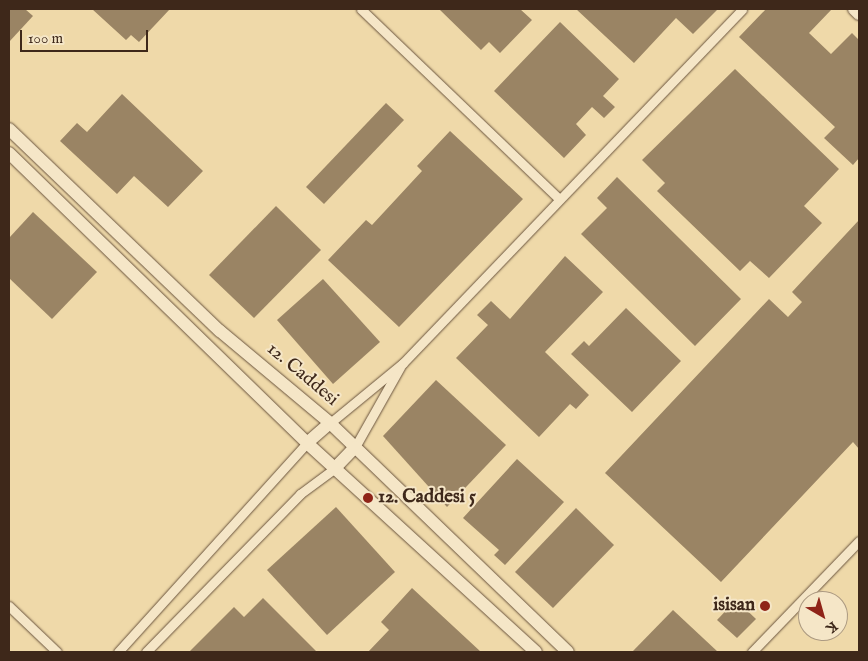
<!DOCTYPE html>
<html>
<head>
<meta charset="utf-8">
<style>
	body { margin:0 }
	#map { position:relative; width:868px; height:661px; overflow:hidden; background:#efd9a9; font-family:"IM FELL English",serif }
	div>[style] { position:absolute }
	.building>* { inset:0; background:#9a8464 }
	.roads { filter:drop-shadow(0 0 1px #6a543e) drop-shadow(0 0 1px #6a543e) }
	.street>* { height:9px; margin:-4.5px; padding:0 4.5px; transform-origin:4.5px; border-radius:4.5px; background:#f5e6c7 }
	.secondary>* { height:12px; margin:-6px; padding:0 6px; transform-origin:6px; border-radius:6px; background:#f5e6c7 }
	.dots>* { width:14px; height:14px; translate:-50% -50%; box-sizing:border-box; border:2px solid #f5e6c7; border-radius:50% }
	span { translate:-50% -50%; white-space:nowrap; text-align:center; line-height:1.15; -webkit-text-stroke:4px #f5e6c7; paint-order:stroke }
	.street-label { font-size:19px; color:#3e281a }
	.poi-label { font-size:19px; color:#3e281a; font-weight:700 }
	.left { translate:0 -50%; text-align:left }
	.right { translate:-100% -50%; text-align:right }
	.frame { position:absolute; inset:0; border:10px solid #3e281a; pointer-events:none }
	.north { position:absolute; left:798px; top:591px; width:50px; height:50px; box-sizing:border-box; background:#f5e6c7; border:1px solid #ac9a82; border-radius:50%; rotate:142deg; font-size:14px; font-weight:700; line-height:20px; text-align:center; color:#3e281a }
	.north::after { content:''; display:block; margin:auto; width:18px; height:22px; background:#8f2418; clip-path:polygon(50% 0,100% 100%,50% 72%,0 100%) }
	.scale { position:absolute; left:20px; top:30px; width:128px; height:22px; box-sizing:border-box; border:2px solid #3e281a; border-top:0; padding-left:6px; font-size:15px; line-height:18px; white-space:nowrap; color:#3e281a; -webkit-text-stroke:4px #f5e6c7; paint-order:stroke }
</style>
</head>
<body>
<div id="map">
	<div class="building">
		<i style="clip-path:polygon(9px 9px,25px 9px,33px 16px,9px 42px)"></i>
		<i style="clip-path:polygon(92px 9px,170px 9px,139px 42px,131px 35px,126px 40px)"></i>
		<i style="clip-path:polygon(439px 9px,520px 9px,532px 20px,500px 53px,489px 42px,481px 50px)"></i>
		<i style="clip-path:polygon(576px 9px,718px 9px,693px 34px,676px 18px,634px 63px)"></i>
		<i style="clip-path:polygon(766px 9px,832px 9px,809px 33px,831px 54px,852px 33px,859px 40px,859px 158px,853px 165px,824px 138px,835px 127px,739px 37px)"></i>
		<i style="clip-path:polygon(560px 22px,619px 79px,603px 96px,615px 107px,604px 118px,592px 107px,576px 124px,586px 135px,564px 158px,494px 91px)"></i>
		<i style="clip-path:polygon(735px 69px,839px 169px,804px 206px,822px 223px,769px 278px,750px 261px,740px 271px,657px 191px,665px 183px,642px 160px)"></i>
		<i style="clip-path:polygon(122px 94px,203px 171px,168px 207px,134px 176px,117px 194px,60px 141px,77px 123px,87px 132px)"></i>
		<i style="clip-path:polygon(386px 103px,404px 120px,324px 204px,306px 187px)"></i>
		<i style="clip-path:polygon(450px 131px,523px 199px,399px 327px,328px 260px,366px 220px,372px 225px,422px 171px,417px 166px)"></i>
		<i style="clip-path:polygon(617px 177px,741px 299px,695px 346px,581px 234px,607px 208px,597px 198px)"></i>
		<i style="clip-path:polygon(276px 206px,321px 250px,254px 318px,209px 275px)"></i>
		<i style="clip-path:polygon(33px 212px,97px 272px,52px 319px,9px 278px,9px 238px)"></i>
		<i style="clip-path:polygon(859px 220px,859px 449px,853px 442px,721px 582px,605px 473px,769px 299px,788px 317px,802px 302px,792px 292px)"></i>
		<i style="clip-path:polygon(565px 256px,603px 292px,545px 352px,589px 395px,576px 409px,570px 404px,539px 437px,456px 358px,488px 325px,477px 315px,491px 301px,510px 319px)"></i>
		<i style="clip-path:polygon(323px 279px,380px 342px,333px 384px,277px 320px)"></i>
		<i style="clip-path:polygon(626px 308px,681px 361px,632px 412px,571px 354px,584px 341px,589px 346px)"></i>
		<i style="clip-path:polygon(436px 380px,506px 445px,447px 507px,383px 436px)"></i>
		<i style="clip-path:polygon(517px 459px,564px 502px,505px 565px,494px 555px,499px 550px,463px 518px)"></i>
		<i style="clip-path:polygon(336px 507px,395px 572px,327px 635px,267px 570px)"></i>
		<i style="clip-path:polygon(576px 508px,614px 545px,553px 608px,515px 572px)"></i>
		<i style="clip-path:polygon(412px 588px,481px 652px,368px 652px,389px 630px,381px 622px)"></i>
		<i style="clip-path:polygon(263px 598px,317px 652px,189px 652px,234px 607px,244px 617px)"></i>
		<i style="clip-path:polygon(736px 600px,756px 619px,737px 638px,717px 620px)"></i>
		<i style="clip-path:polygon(673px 610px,718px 652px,632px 652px)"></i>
	</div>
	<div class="roads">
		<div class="street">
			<i style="left:361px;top:9px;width:273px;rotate:43.8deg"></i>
			<i style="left:330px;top:423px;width:94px;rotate:-39.4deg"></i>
			<i style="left:403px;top:363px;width:490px;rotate:-46.2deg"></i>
			<i style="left:355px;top:447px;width:92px;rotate:-60.6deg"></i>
			<i style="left:9px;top:606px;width:66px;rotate:43.8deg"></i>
			<i style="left:118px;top:652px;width:282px;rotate:-47.9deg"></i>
			<i style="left:146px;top:652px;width:221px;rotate:-45.7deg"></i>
			<i style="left:300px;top:494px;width:44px;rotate:-36.6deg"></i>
			<i style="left:752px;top:652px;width:154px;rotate:-46.1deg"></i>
		</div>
		<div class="secondary">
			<i style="left:854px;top:9px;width:7px;rotate:45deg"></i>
			<i style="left:9px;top:129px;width:292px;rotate:43.8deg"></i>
			<i style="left:220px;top:331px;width:143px;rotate:39.9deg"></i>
			<i style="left:330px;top:423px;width:330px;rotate:43.9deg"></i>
			<i style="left:9px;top:153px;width:416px;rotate:44.2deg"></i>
			<i style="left:307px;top:443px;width:310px;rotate:42.4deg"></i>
			<i style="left:307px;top:443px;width:30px;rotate:-41deg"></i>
			<i style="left:335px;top:468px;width:29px;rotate:-46deg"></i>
		</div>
	</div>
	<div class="dots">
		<i style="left:368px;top:498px;background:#8f2418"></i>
		<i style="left:765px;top:606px;background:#8f2418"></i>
	</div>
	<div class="street-label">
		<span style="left:302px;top:375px;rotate:40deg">12. Caddesi</span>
	</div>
	<div class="poi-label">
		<span class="left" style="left:378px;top:498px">12. Caddesi 5</span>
		<span class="right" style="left:755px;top:606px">isisan</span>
	</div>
	<div class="frame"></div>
	<div class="north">K</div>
	<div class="scale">100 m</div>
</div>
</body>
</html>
